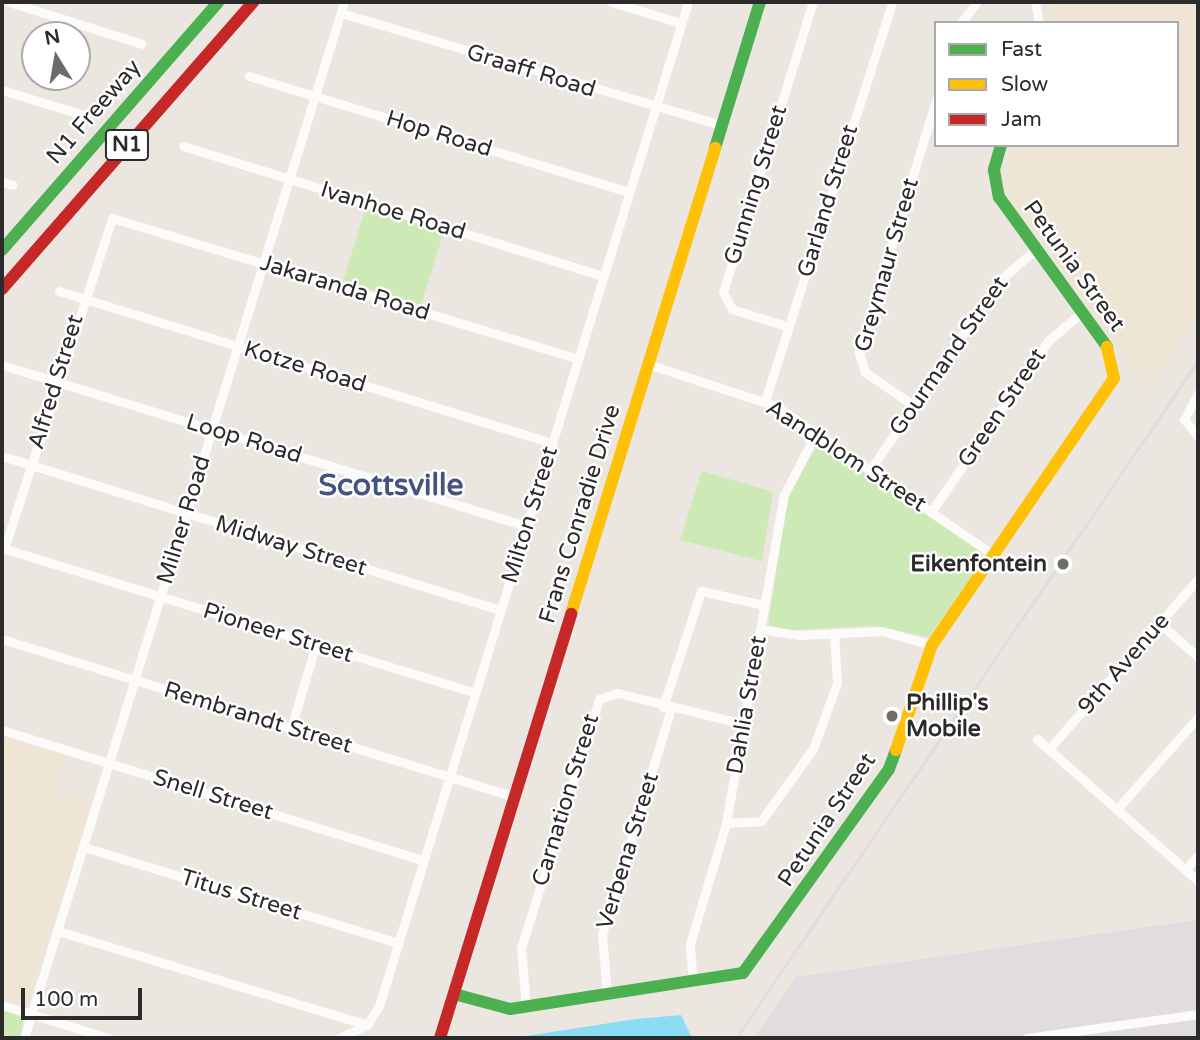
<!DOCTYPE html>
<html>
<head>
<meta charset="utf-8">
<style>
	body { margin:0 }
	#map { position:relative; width:1200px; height:1040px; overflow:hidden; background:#ebe6e0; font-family:"Varela Round",sans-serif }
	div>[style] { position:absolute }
	.industrial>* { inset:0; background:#e1dddf }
	.education>* { inset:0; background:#efe5d4 }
	.green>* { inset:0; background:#cce9b6 }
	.water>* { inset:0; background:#8cdcf3 }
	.street>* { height:9px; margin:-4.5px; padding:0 4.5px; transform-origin:4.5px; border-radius:4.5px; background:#fcfbfa }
	.fast>* { height:12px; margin:-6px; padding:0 6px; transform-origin:6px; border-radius:6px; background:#4caf50 }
	.slow>* { height:12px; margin:-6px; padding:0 6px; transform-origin:6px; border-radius:6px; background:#ffc107 }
	.jam>* { height:12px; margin:-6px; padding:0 6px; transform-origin:6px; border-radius:6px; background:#c62828 }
	.rail>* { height:2.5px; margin:-1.25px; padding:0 1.25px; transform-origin:1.25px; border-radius:1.25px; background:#dededf }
	.dots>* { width:19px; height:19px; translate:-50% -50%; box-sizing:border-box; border:4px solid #fff; border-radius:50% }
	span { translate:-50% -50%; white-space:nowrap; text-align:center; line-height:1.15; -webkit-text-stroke:5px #fff; paint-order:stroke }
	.shield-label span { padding:2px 5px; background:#fff; border:2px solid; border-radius:5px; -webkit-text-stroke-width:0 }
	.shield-label { font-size:21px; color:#2b2b2b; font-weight:700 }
	.street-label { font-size:23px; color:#2b2b2b }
	.poi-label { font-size:23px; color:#2b2b2b; font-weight:700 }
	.right { translate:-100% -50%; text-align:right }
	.left { translate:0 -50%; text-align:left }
	.district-label { font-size:30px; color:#465381; font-weight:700 }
	.frame { position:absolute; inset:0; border:4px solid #2b2b2b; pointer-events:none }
	.legend { position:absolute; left:934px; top:21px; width:245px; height:126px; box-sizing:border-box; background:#fff; border:2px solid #aaa; margin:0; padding:9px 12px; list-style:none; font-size:21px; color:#2b2b2b }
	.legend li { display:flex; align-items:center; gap:14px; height:35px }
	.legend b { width:35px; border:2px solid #aaa }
	.north { position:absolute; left:21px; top:21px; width:70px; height:70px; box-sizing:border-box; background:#fff; border:2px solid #aaa; border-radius:50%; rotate:349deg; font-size:19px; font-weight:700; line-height:28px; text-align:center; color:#2b2b2b }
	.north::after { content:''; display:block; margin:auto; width:24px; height:32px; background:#6e6c6a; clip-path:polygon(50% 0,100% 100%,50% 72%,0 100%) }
	.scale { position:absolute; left:21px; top:988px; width:121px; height:32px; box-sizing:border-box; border:4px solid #2b2b2b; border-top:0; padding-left:9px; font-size:21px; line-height:24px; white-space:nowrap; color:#2b2b2b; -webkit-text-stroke:5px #fff; paint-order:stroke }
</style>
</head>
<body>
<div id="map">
	<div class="industrial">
		<i style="clip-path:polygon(1198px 920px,1198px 1038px,754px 1038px,796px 977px)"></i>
	</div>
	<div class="education">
		<i style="clip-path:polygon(1054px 2px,1198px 2px,1198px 316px,1147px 387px,1003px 188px,1011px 145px,1177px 145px,1177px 23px,1048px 23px)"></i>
		<i style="clip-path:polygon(2px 737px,66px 757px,55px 792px,91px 803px,28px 1004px,2px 996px)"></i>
	</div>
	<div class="green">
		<i style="clip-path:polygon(366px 207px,444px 231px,421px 305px,343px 281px)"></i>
		<i style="clip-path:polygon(817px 446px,829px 448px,981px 552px,983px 560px,929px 637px,874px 626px,788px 630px,768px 625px,789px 492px)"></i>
		<i style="clip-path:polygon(702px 471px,773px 492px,762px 561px,680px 540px)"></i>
		<i style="clip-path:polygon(2px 1008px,23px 1018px,21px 1038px,2px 1038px)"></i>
	</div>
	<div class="water">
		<i style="clip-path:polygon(681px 1015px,692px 1038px,513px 1038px,636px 1019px)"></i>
	</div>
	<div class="street">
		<i style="left:9px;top:2px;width:139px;rotate:17.5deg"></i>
		<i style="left:611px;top:2px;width:73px;rotate:16.7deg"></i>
		<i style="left:1035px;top:2px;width:21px;rotate:79deg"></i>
		<i style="left:341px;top:13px;width:397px;rotate:16.4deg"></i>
		<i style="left:961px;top:23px;width:26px;rotate:-53deg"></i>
		<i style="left:249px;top:76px;width:397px;rotate:17deg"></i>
		<i style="left:2px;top:90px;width:82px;rotate:17.1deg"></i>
		<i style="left:183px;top:146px;width:440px;rotate:17.2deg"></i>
		<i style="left:2px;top:182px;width:11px;rotate:15deg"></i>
		<i style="left:59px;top:291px;width:516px;rotate:17.14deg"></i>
		<i style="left:789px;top:327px;width:60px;rotate:-162.5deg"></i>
		<i style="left:732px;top:309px;width:19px;rotate:-118deg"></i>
		<i style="left:723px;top:292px;width:304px;rotate:-72.8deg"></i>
		<i style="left:648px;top:364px;width:135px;rotate:18.2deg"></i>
		<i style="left:776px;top:406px;width:264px;rotate:34.4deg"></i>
		<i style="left:2px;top:365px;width:548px;rotate:17.08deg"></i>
		<i style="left:1198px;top:393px;width:30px;rotate:118deg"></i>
		<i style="left:1184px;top:419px;width:23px;rotate:52deg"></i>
		<i style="left:765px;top:401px;width:419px;rotate:-72.3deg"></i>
		<i style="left:914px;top:406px;width:60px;rotate:-145.2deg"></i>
		<i style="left:865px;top:372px;width:21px;rotate:-107deg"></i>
		<i style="left:859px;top:352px;width:264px;rotate:-73deg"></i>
		<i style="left:2px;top:456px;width:521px;rotate:17.18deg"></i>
		<i style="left:870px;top:470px;width:230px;rotate:-55.6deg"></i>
		<i style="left:1000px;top:280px;width:48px;rotate:-40.7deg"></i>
		<i style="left:931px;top:512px;width:207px;rotate:-55.6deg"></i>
		<i style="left:1048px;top:341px;width:45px;rotate:-40.5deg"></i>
		<i style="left:2px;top:548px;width:495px;rotate:17deg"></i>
		<i style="left:4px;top:549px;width:348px;rotate:-71.9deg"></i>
		<i style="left:112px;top:218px;width:487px;rotate:16.8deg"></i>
		<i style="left:1159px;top:623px;width:52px;rotate:41.1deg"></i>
		<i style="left:760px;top:629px;width:39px;rotate:9deg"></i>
		<i style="left:799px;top:635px;width:83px;rotate:-2.8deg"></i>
		<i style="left:882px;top:631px;width:52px;rotate:15.6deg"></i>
		<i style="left:2px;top:639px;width:537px;rotate:17.12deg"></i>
		<i style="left:663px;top:707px;width:122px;rotate:-71.9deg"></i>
		<i style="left:701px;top:591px;width:65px;rotate:12.5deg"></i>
		<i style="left:291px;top:728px;width:88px;rotate:-73.4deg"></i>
		<i style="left:2px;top:730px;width:441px;rotate:17.2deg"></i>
		<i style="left:1037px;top:739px;width:215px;rotate:41.4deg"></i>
		<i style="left:1049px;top:749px;width:226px;rotate:-48.8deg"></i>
		<i style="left:1117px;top:809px;width:123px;rotate:-48.6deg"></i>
		<i style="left:726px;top:823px;width:35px;rotate:-3deg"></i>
		<i style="left:761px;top:821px;width:89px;rotate:-54.2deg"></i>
		<i style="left:813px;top:749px;width:70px;rotate:-70deg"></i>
		<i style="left:837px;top:683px;width:50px;rotate:-93.4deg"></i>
		<i style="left:84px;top:847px;width:328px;rotate:17deg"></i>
		<i style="left:1185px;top:870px;width:20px;rotate:-49deg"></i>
		<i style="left:58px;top:931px;width:323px;rotate:16.9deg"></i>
		<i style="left:693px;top:982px;width:38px;rotate:-95deg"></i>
		<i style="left:690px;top:944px;width:126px;rotate:-73.4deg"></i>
		<i style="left:726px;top:823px;width:333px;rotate:-80deg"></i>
		<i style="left:784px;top:495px;width:70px;rotate:-62.7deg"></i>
		<i style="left:607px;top:995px;width:61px;rotate:-94.7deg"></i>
		<i style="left:602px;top:934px;width:235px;rotate:-73deg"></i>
		<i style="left:2px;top:1005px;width:111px;rotate:17.3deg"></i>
		<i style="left:526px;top:1007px;width:59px;rotate:-94.8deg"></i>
		<i style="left:521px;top:948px;width:261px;rotate:-72.6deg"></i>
		<i style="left:599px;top:699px;width:20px;rotate:-18deg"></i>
		<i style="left:618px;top:693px;width:129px;rotate:13.9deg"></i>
		<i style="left:24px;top:1038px;width:1084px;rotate:-72.84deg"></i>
		<i style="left:339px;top:1038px;width:31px;rotate:-25deg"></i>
		<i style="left:367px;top:1025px;width:22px;rotate:-58deg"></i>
		<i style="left:379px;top:1006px;width:1050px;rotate:-72.89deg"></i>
		<i style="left:1027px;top:1038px;width:173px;rotate:-8deg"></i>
	</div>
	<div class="fast">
		<i style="left:1001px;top:145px;width:26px;rotate:106deg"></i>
		<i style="left:994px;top:170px;width:27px;rotate:80deg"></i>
		<i style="left:999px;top:197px;width:185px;rotate:54.2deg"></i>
		<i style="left:715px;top:148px;width:153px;rotate:-72.9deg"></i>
		<i style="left:2px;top:250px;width:329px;rotate:-48.9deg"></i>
		<i style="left:454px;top:994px;width:58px;rotate:15deg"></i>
		<i style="left:510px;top:1009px;width:236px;rotate:-8.8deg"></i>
		<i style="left:743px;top:973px;width:251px;rotate:-54.4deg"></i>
		<i style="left:889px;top:769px;width:20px;rotate:-70deg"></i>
	</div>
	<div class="slow">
		<i style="left:571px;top:614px;width:488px;rotate:-72.8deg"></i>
		<i style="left:896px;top:750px;width:111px;rotate:-71.1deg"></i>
		<i style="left:932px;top:645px;width:323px;rotate:-55.7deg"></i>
		<i style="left:1114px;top:378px;width:32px;rotate:-103deg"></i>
	</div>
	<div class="jam">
		<i style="left:2px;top:289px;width:381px;rotate:-48.8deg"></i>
		<i style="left:440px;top:1038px;width:444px;rotate:-72.8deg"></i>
	</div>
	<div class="rail">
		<i style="left:736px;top:1038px;width:820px;rotate:-55.69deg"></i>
	</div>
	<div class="dots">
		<i style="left:1063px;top:564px;background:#6e6c6a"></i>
		<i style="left:892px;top:716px;background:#6e6c6a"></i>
	</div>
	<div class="shield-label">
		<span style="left:127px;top:145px">N1</span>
	</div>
	<div class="street-label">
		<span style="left:531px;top:71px;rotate:17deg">Graaff Road</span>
		<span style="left:94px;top:112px;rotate:-49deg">N1 Freeway</span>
		<span style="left:439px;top:134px;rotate:17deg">Hop Road</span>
		<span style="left:756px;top:185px;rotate:-73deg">Gunning Street</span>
		<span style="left:828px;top:201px;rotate:-73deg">Garland Street</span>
		<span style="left:393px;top:211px;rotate:17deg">Ivanhoe Road</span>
		<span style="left:887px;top:265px;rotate:-74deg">Greymaur Street</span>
		<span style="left:1074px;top:266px;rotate:54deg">Petunia Street</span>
		<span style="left:345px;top:288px;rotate:17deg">Jakaranda Road</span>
		<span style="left:949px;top:356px;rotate:-55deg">Gourmand Street</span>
		<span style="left:305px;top:367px;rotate:17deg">Kotze Road</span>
		<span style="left:56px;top:382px;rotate:-73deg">Alfred Street</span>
		<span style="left:1002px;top:408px;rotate:-56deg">Green Street</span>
		<span style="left:244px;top:439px;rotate:17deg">Loop Road</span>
		<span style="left:846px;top:456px;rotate:33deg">Aandblom Street</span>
		<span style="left:580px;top:514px;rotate:-73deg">Frans Conradie Drive</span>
		<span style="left:530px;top:515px;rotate:-73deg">Milton Street</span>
		<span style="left:184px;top:520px;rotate:-73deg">Milner Road</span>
		<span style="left:291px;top:546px;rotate:17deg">Midway Street</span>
		<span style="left:278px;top:633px;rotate:17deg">Pioneer Street</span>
		<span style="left:1124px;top:664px;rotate:-49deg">9th Avenue</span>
		<span style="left:747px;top:705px;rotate:-80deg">Dahlia Street</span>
		<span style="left:258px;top:718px;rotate:17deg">Rembrandt Street</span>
		<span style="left:213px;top:795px;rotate:17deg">Snell Street</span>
		<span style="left:566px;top:800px;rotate:-73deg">Carnation Street</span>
		<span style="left:827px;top:820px;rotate:-56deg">Petunia Street</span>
		<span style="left:628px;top:851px;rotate:-73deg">Verbena Street</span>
		<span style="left:241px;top:895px;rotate:17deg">Titus Street</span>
	</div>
	<div class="poi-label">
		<span class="right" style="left:1047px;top:564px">Eikenfontein</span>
		<span class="left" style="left:906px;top:716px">Phillip's<br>Mobile</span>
	</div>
	<div class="district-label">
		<span style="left:391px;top:486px">Scottsville</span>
	</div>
	<div class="frame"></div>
	<ul class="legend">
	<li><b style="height:9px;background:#4caf50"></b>Fast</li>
	<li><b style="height:9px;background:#ffc107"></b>Slow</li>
	<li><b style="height:9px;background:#c62828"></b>Jam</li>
	</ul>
	<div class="north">N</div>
	<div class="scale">100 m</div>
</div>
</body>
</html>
